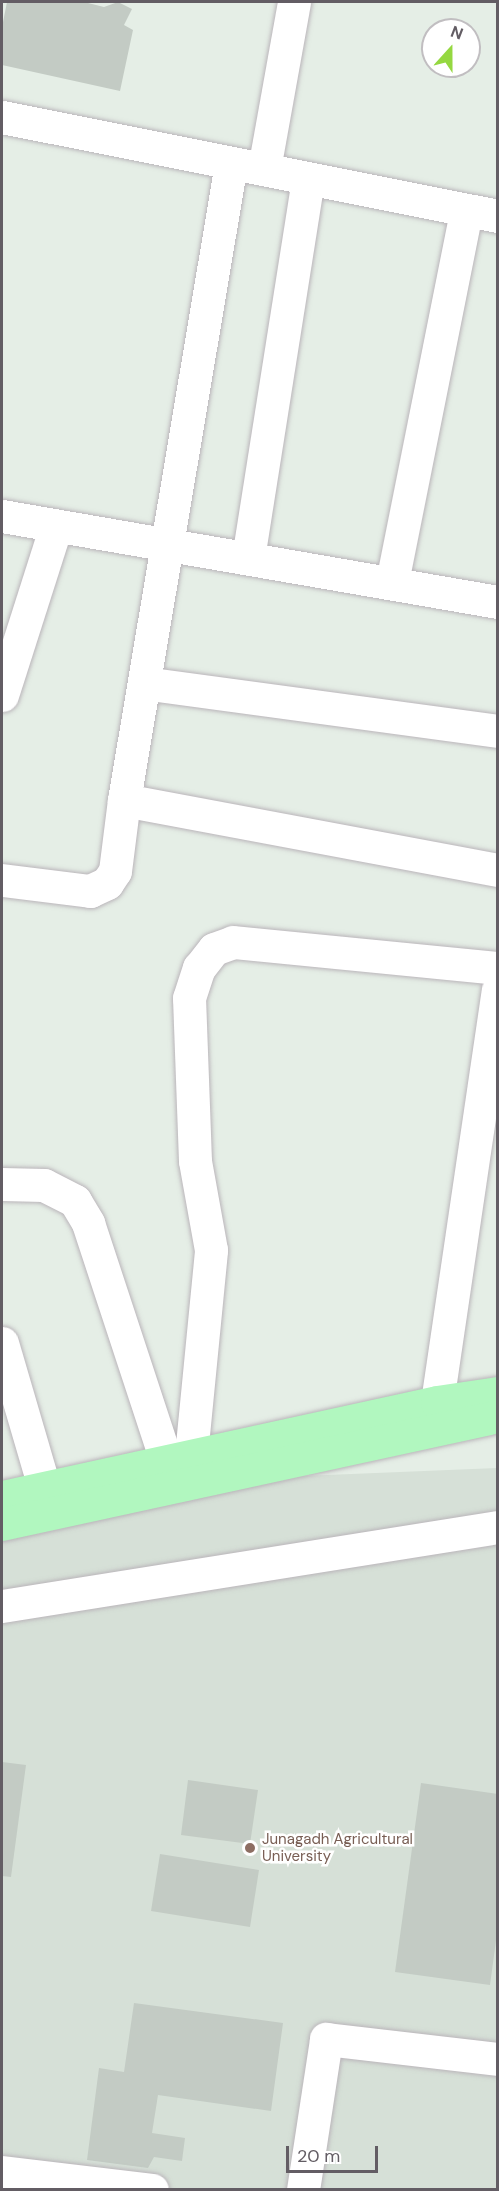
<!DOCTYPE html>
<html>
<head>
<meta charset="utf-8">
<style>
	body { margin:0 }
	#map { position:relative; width:499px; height:2191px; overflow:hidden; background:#e5eee6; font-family:"DM Sans",sans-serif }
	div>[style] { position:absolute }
	.education>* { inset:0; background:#d6e0d7 }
	.building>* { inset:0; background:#c3cbc4 }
	.roads { filter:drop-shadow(0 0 2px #bab5ba) drop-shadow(0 0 2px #bab5ba) }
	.minor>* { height:33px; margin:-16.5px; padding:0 16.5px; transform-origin:16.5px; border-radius:16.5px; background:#fff }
	.major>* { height:33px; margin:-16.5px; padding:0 16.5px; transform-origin:16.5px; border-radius:16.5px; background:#b1f7bf }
	.dots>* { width:16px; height:16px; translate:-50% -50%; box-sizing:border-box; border:3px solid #fff; border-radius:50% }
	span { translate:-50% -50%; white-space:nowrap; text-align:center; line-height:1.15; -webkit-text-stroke:5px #fff; paint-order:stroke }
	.education-label { font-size:15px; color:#785e54 }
	.left { translate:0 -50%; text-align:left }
	.frame { position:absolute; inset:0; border:3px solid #635d64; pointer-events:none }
	.north { position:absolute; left:421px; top:18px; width:60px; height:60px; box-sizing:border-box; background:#fff; border:2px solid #c1bec1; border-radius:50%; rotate:21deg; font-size:16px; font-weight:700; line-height:24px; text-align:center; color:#635d64 }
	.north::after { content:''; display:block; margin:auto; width:21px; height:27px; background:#95d841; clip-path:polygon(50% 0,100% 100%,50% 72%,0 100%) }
	.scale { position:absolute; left:286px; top:2146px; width:92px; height:27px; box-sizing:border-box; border:3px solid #635d64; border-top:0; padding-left:8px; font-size:18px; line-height:21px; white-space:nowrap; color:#635d64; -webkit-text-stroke:4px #fff; paint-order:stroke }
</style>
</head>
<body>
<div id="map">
	<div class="education">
		<i style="clip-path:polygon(497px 1468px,497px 2189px,2px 2189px,2px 1506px,62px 1486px)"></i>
	</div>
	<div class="building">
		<i style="clip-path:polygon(7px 2px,84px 2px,104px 7px,118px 2px,132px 9px,124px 25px,133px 30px,120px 91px,2px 65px,2px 27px)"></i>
		<i style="clip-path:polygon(2px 1762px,26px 1765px,11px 1877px,2px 1876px)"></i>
		<i style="clip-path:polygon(188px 1780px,258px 1790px,250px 1844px,181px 1835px)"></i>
		<i style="clip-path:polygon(421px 1783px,498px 1794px,498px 1926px,490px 1985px,395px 1972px)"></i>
		<i style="clip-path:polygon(160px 1854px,259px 1870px,250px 1927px,151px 1911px)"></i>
		<i style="clip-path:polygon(134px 2003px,283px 2023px,271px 2111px,158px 2095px,152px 2133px,185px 2138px,182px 2161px,154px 2157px,148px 2168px,87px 2160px,99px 2068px,124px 2072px)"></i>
	</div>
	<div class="roads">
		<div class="minor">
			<i style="left:2px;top:117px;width:506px;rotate:11.29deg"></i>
			<i style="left:264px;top:169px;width:170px;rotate:-79.8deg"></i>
			<i style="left:2px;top:516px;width:503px;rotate:9.84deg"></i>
			<i style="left:248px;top:558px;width:384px;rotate:-81deg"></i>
			<i style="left:392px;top:582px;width:378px;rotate:-78.7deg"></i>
			<i style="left:144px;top:683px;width:357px;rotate:7.7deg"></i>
			<i style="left:2px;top:695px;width:177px;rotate:-72.3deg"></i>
			<i style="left:124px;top:800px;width:380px;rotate:10.6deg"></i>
			<i style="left:2px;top:880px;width:89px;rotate:7.1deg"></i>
			<i style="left:90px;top:891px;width:19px;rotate:-25deg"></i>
			<i style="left:107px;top:883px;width:14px;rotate:-56deg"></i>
			<i style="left:115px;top:871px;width:72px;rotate:-82.8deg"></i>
			<i style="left:124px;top:800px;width:646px;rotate:-80.46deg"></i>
			<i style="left:2px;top:1184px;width:42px;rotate:1.4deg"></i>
			<i style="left:44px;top:1185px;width:35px;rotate:27deg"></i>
			<i style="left:75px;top:1201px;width:26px;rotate:59deg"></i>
			<i style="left:88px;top:1223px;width:250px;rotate:71.8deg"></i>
			<i style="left:2px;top:1343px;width:150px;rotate:73.7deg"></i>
			<i style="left:437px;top:1402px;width:416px;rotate:-81.6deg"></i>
			<i style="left:191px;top:1455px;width:206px;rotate:-84.4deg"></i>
			<i style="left:211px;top:1250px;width:90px;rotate:-100.2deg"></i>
			<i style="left:195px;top:1161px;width:163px;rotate:-92.1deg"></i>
			<i style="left:189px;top:998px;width:32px;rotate:-72deg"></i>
			<i style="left:199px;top:968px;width:24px;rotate:-52deg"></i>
			<i style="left:214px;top:949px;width:20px;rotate:-20deg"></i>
			<i style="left:233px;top:942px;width:266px;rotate:5.6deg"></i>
			<i style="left:2px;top:1606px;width:502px;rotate:-9.05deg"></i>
			<i style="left:2px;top:2172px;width:151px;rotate:6.8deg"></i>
			<i style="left:303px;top:2190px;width:153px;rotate:-81.3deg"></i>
			<i style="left:326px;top:2039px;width:173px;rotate:6.6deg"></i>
		</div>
		<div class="major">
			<i style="left:2px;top:1497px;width:445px;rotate:-12.3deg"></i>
			<i style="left:437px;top:1402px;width:62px;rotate:-8.4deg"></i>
			<i style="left:2px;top:1524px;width:508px;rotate:-12.28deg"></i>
		</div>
	</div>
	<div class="dots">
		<i style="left:250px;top:1848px;background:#8d6e63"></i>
	</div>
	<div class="education-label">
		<span class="left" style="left:262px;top:1848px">Junagadh Agricultural<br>University</span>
	</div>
	<div class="frame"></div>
	<div class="north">N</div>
	<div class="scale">20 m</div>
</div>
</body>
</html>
